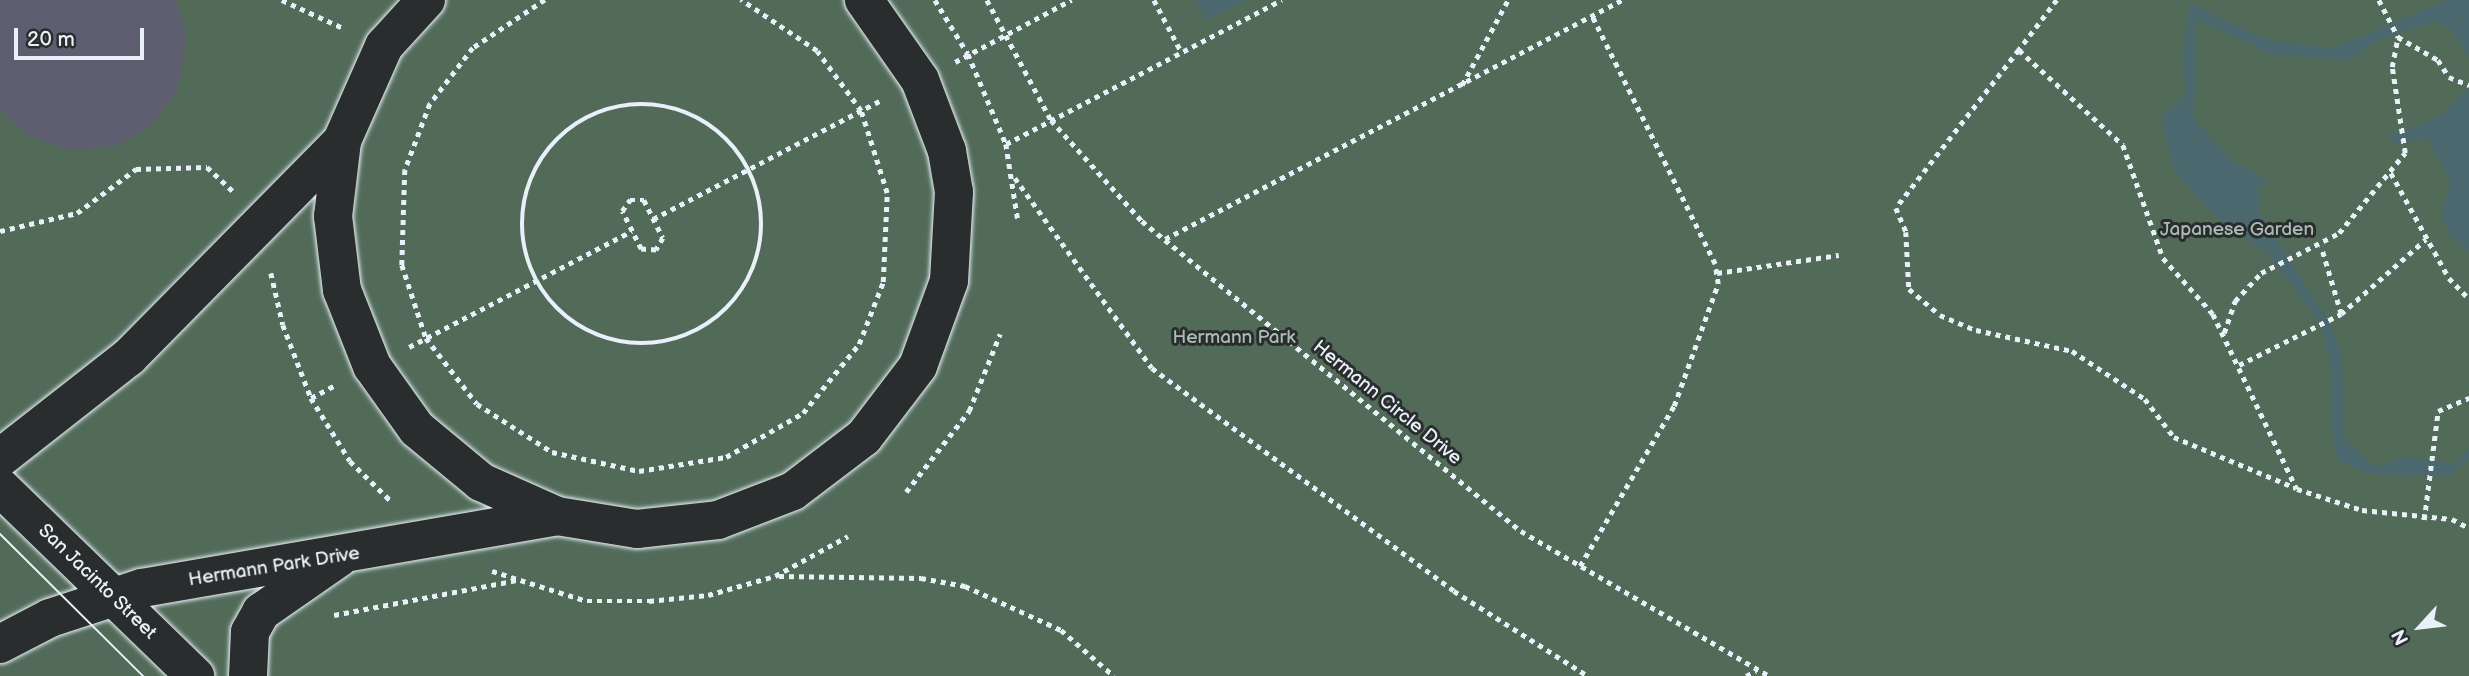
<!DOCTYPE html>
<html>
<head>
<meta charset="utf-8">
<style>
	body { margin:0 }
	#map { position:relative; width:2469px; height:676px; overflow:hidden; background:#3a3c42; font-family:"Balsamiq Sans",sans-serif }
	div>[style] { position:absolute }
	.green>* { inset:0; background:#526b59 }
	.water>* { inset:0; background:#4b686e }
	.building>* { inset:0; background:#5e5e70 }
	.path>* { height:4.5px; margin-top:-2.25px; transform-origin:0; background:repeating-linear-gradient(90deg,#e8f1f8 0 5px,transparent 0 10px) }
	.path>.ring { margin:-2.25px; padding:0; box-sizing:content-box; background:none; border:4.5px solid #e8f1f8; border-radius:50% }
	.roads { filter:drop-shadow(0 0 2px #e8f1f8) drop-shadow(0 0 2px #e8f1f8) }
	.minor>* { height:38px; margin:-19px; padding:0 19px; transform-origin:19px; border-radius:19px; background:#2a2d2e }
	.major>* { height:38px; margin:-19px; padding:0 19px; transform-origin:19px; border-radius:19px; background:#2a2d2e }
	.tram>* { height:2px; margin:-1px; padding:0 1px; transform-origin:1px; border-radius:1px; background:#e8f1f8 }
	span { translate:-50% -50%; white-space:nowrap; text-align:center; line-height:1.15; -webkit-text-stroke:6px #2a2d2e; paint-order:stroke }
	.park-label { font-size:19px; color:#acbbb8 }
	.street-label { font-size:19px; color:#e8f1f8 }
	.north { position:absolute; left:2385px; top:592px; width:70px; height:70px; -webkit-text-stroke:5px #2a2d2e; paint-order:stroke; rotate:243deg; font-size:19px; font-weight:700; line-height:28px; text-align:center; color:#e8f1f8 }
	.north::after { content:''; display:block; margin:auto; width:24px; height:32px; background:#e8f1f8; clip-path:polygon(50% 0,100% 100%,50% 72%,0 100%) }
	.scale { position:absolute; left:14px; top:28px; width:130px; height:32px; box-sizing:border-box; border:4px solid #e8f1f8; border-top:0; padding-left:9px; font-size:21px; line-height:24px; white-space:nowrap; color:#e8f1f8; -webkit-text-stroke:5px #2a2d2e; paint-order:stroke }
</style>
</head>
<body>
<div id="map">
	<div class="green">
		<i style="clip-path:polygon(0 0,2469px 0,2469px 676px,0 676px)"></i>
	</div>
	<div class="water">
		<i style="clip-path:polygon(1196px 0,1245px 0,1206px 20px)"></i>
		<i style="clip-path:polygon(2447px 0,2469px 0,2469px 57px,2450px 28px,2434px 22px,2378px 40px,2348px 61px,2271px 54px,2199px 20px,2196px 26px,2194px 118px,2233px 162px,2268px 180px,2258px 188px,2260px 213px,2331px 325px,2342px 355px,2344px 438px,2377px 468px,2407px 456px,2454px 465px,2469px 448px,2469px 458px,2450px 476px,2370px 474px,2340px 462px,2333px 443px,2331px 369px,2321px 324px,2267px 253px,2214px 216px,2175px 171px,2161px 118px,2187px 93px,2182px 56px,2190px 3px,2261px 38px,2332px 49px)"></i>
		<i style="clip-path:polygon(2469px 88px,2469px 252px,2449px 235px,2441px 215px,2451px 183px,2427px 139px,2392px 144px,2390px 135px,2439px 117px)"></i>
	</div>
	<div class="building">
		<i style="clip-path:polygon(0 0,176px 0,187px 40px,176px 94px,149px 127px,118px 145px,74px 151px,31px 137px,0 110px)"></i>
	</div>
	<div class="path">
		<i style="left:282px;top:0;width:69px;rotate:24.7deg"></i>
		<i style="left:545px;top:0;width:87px;rotate:146.3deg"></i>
		<i style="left:473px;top:48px;width:71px;rotate:127.5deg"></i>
		<i style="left:430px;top:104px;width:71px;rotate:110.7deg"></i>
		<i style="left:405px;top:170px;width:95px;rotate:91.8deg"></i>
		<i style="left:402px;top:265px;width:77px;rotate:71.8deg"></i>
		<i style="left:426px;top:338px;width:83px;rotate:52.3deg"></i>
		<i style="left:477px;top:404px;width:89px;rotate:32.6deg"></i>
		<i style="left:552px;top:452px;width:89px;rotate:12.3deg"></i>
		<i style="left:639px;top:471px;width:88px;rotate:-9.1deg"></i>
		<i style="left:726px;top:457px;width:89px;rotate:-29.7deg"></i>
		<i style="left:803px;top:413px;width:89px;rotate:-50.9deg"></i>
		<i style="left:859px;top:344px;width:66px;rotate:-68.8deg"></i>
		<i style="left:883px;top:282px;width:89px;rotate:-87.4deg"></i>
		<i style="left:887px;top:193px;width:86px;rotate:-107.6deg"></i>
		<i style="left:861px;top:111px;width:74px;rotate:-126.3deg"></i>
		<i style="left:817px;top:51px;width:92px;rotate:-146.1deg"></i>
		<i style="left:935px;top:0;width:63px;rotate:58.6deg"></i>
		<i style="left:968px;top:54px;width:98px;rotate:67.1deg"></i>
		<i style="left:1006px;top:144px;width:78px;rotate:81.1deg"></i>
		<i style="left:987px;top:0;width:136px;rotate:61.9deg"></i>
		<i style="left:1051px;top:120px;width:136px;rotate:48deg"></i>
		<i style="left:1142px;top:221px;width:490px;rotate:39.3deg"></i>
		<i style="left:1521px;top:531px;width:287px;rotate:30.3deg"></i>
		<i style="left:1154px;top:0;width:60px;rotate:62.2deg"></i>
		<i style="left:2057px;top:0;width:63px;rotate:127.2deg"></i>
		<i style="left:2019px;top:50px;width:141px;rotate:42.4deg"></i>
		<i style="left:2123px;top:145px;width:120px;rotate:70.5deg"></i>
		<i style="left:2163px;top:258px;width:75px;rotate:48.2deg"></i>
		<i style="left:2213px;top:314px;width:194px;rotate:64.4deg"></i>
		<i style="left:2297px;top:489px;width:68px;rotate:17.9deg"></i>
		<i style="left:2362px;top:510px;width:90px;rotate:5.7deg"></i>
		<i style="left:2452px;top:519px;width:19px;rotate:28deg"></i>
		<i style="left:2379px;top:0;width:42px;rotate:62.8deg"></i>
		<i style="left:2398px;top:37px;width:46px;rotate:29.9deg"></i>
		<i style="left:2438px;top:60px;width:20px;rotate:57deg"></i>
		<i style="left:2449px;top:77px;width:22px;rotate:22deg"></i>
		<i style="left:2019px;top:50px;width:200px;rotate:127.9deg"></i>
		<i style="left:1896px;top:208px;width:26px;rotate:67deg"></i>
		<i style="left:1906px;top:232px;width:57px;rotate:87deg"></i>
		<i style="left:1909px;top:289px;width:40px;rotate:40deg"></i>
		<i style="left:1940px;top:315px;width:39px;rotate:23deg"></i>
		<i style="left:1976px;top:330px;width:98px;rotate:12.3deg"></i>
		<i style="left:2072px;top:351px;width:87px;rotate:33.3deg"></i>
		<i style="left:2145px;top:399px;width:48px;rotate:52.7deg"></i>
		<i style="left:2174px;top:437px;width:132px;rotate:22.7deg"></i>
		<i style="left:955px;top:62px;width:132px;rotate:-28.1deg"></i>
		<i style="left:1462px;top:85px;width:97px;rotate:-61.6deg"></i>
		<i class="ring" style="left:522px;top:104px;width:235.5px;height:235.5px"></i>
		<i style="left:1006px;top:144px;width:311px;rotate:-27.6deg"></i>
		<i style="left:2391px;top:173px;width:120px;rotate:61.1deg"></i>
		<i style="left:2449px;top:278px;width:29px;rotate:46deg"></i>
		<i style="left:1015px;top:178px;width:234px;rotate:54.2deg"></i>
		<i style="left:1152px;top:368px;width:375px;rotate:36.4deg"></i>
		<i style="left:1454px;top:591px;width:159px;rotate:32.4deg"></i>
		<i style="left:630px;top:200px;width:14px"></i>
		<i style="left:644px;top:200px;width:42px;rotate:63.4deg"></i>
		<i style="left:663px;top:238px;width:14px;rotate:120deg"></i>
		<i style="left:656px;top:250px;width:15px;rotate:-176deg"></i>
		<i style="left:641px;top:249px;width:42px;rotate:-116.6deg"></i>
		<i style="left:622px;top:211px;width:14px;rotate:-54deg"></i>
		<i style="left:653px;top:219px;width:258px;rotate:-27.5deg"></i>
		<i style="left:0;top:231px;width:79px;rotate:-13.2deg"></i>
		<i style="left:77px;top:213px;width:74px;rotate:-36.7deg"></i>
		<i style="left:136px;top:169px;width:71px;rotate:-1.6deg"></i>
		<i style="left:207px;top:167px;width:37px;rotate:43deg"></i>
		<i style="left:1165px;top:239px;width:516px;rotate:-27.61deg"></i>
		<i style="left:271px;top:273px;width:53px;rotate:77deg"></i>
		<i style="left:283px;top:325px;width:78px;rotate:69deg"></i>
		<i style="left:311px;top:398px;width:74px;rotate:58.2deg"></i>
		<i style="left:350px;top:461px;width:59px;rotate:44.3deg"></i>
		<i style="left:1717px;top:273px;width:123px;rotate:-8.4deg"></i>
		<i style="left:2341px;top:314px;width:113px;rotate:-41.4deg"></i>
		<i style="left:2224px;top:333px;width:34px;rotate:-71deg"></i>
		<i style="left:2235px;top:301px;width:38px;rotate:-47deg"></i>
		<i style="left:2261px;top:273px;width:88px;rotate:-27.1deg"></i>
		<i style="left:2339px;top:233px;width:104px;rotate:-50.5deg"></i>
		<i style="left:2405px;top:153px;width:87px;rotate:-98.6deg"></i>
		<i style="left:2392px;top:67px;width:31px;rotate:-79deg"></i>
		<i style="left:409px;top:347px;width:251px;rotate:-27.5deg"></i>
		<i style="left:2239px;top:365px;width:114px;rotate:-26.6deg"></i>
		<i style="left:2341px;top:314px;width:70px;rotate:-106.6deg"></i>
		<i style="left:311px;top:398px;width:27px;rotate:-28deg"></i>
		<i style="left:906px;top:492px;width:103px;rotate:-52.1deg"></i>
		<i style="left:969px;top:411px;width:83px;rotate:-68.1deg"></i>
		<i style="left:2424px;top:520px;width:110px;rotate:-82.7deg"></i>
		<i style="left:2438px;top:411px;width:34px;rotate:-23deg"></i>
		<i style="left:1580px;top:566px;width:186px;rotate:-59.6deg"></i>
		<i style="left:1674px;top:406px;width:130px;rotate:-70.2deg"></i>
		<i style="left:1718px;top:284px;width:20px;rotate:-99deg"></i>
		<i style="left:1715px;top:264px;width:277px;rotate:-116.4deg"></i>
		<i style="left:492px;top:571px;width:100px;rotate:17.5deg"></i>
		<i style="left:587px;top:601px;width:62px"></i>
		<i style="left:649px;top:601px;width:59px;rotate:-5.8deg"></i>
		<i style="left:708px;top:595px;width:70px;rotate:-15.8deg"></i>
		<i style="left:775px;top:576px;width:83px;rotate:-28.7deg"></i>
		<i style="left:779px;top:576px;width:142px;rotate:0.8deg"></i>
		<i style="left:921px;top:578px;width:45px;rotate:10.3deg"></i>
		<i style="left:965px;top:586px;width:106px;rotate:24.6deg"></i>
		<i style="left:1061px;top:630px;width:70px;rotate:41deg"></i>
		<i style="left:334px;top:615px;width:186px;rotate:-10.8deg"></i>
		<i style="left:1746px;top:676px;width:11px;rotate:-27deg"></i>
	</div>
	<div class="roads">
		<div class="minor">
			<i style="left:426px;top:0;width:62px;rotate:132.4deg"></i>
			<i style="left:384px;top:46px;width:104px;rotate:113.9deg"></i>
			<i style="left:342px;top:141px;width:76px;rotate:96.8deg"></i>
			<i style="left:333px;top:216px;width:75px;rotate:83.1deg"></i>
			<i style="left:342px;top:290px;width:82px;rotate:68.5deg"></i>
			<i style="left:372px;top:366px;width:77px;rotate:54.5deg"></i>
			<i style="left:417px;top:429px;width:83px;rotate:39.6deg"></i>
			<i style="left:481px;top:482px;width:83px;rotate:24.1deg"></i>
			<i style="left:557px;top:516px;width:81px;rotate:9.2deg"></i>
			<i style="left:637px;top:529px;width:81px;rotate:-6.3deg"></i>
			<i style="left:718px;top:520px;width:80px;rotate:-21.1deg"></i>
			<i style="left:793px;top:491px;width:89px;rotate:-37.3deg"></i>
			<i style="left:864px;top:437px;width:89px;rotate:-52.7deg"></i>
			<i style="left:918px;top:366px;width:90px;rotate:-70deg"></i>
			<i style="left:949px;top:281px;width:89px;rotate:-86.8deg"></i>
			<i style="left:954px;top:192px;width:42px;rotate:-99.7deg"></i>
			<i style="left:947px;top:151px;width:76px;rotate:-110.8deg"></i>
			<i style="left:920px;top:80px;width:98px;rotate:-125deg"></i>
			<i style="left:0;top:458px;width:164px;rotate:-38.1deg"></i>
			<i style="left:129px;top:357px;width:303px;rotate:-45.4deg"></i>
			<i style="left:0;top:644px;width:56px;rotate:-27.5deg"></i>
			<i style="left:50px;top:618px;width:97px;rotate:-18.1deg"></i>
			<i style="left:142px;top:588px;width:421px;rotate:-9.8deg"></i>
		</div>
		<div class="major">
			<i style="left:0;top:487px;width:272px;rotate:44.1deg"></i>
			<i style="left:248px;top:676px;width:44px;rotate:-87.4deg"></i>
			<i style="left:250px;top:632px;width:23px;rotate:-61deg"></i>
			<i style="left:261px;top:612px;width:96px;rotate:-34.8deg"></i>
		</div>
	</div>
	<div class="tram">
		<i style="left:0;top:534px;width:202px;rotate:44.8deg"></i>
	</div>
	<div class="park-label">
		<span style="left:2237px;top:230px">Japanese Garden</span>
		<span style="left:1234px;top:338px">Hermann Park</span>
	</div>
	<div class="street-label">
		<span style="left:1387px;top:403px;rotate:39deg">Hermann Circle Drive</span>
		<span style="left:274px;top:567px;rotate:-9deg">Hermann Park Drive</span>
		<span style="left:97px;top:582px;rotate:44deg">San Jacinto Street</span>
	</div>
	<div class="north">N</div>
	<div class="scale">20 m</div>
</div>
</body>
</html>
